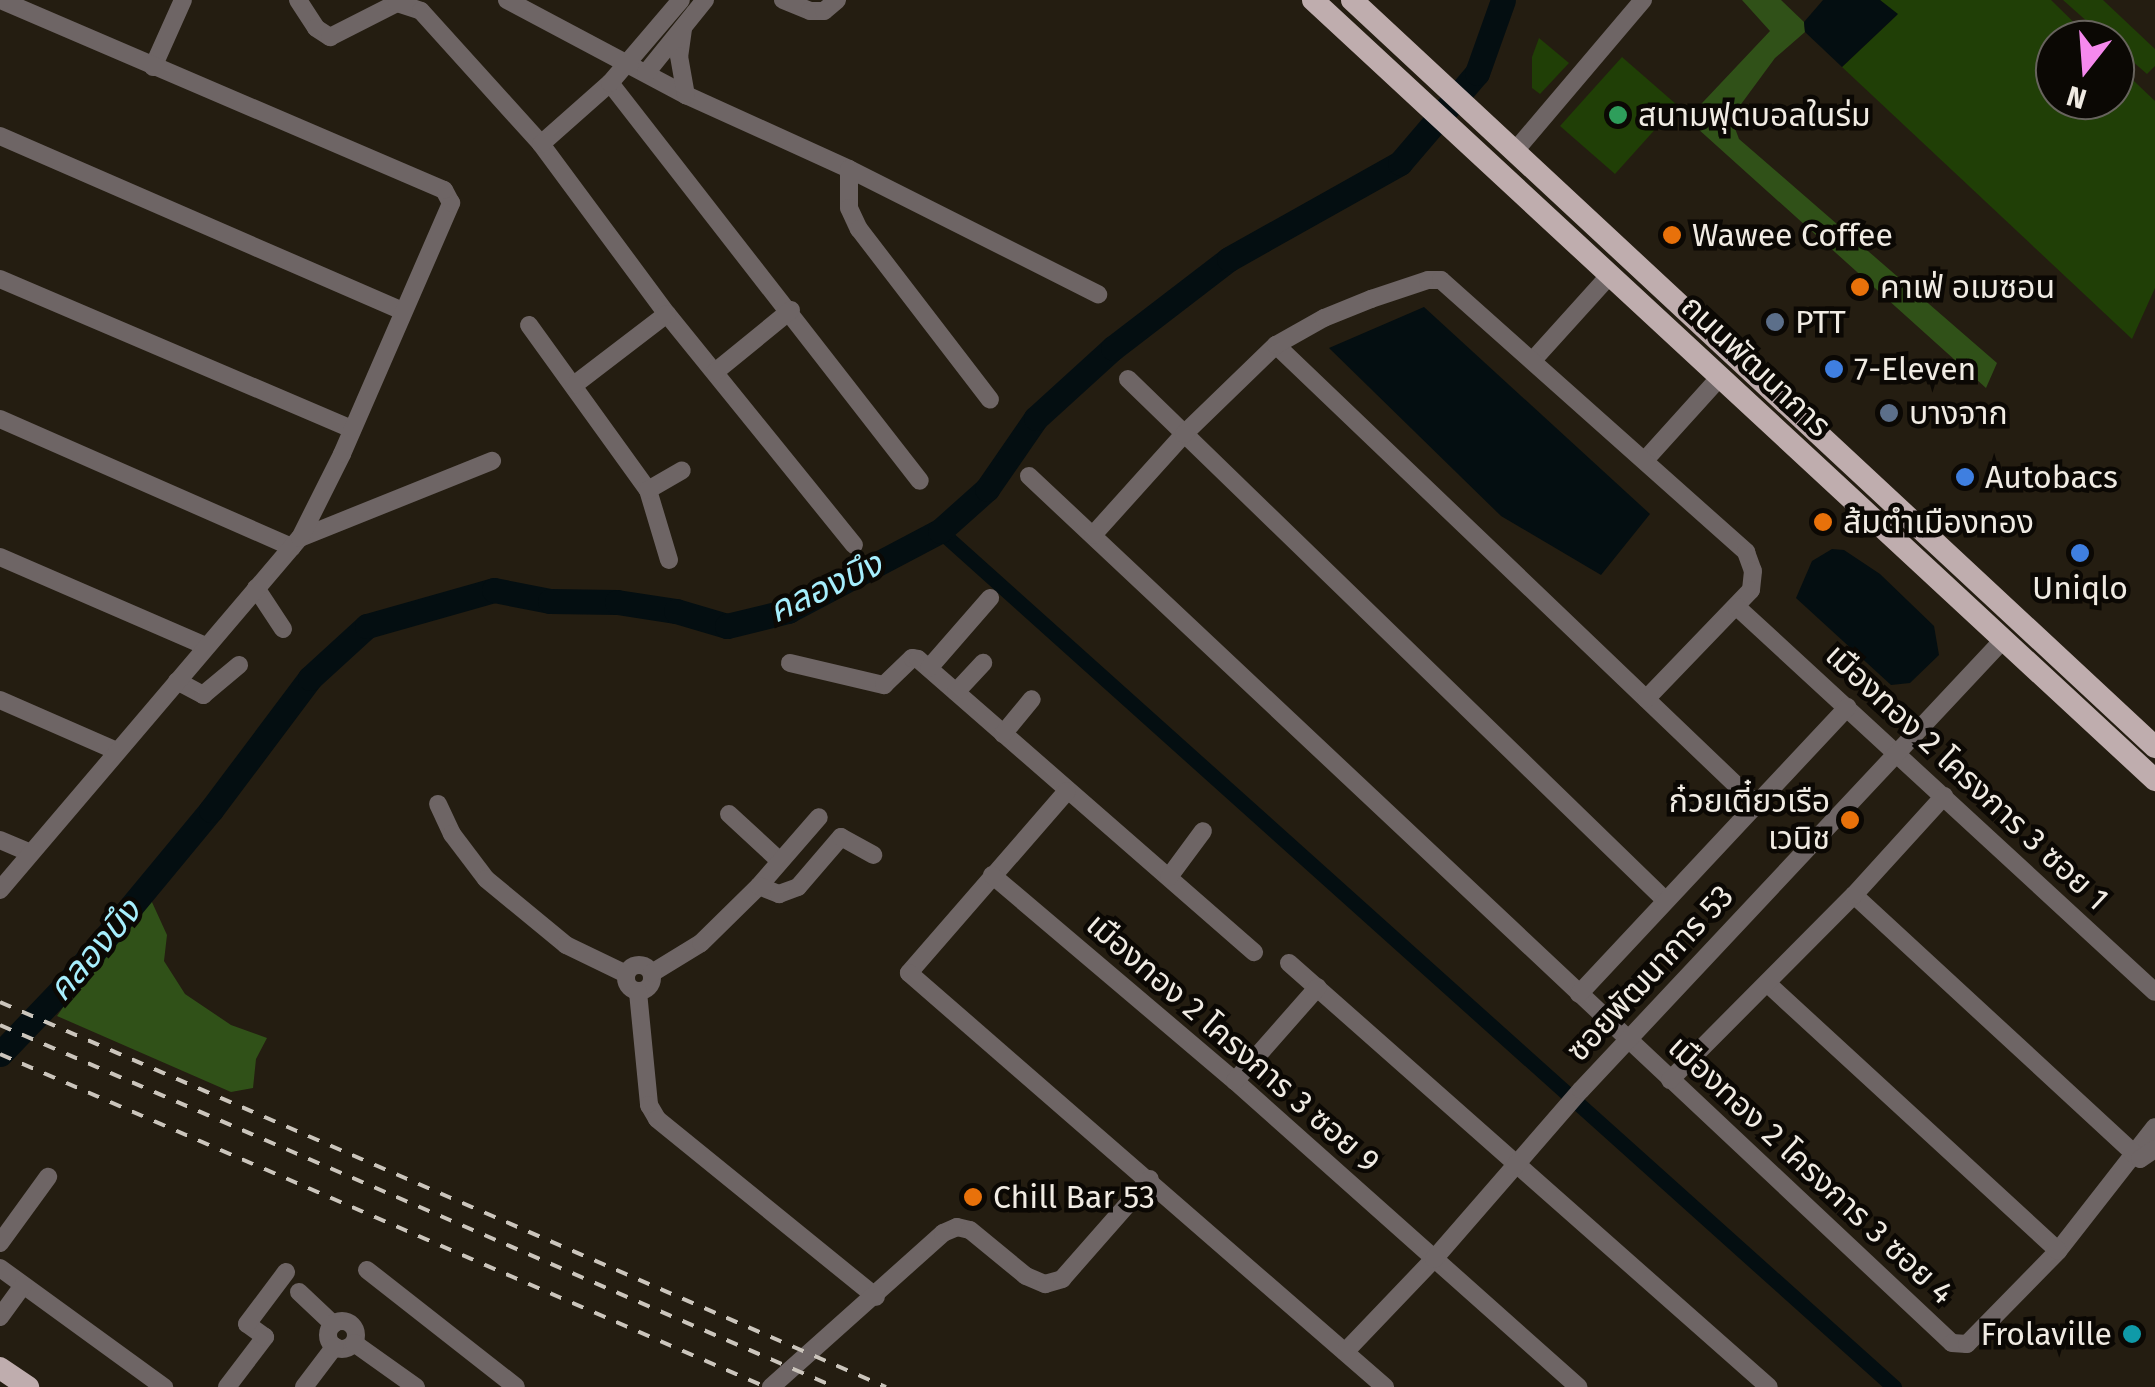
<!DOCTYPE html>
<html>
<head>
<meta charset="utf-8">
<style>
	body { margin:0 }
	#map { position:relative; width:2155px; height:1387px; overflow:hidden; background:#241d11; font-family:"Fira Sans","Noto Sans Thai",sans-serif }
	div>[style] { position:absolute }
	.green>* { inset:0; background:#203f06 }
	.forest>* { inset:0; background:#305118 }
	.water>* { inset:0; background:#040e11 }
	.canal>* { height:15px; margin:-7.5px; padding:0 7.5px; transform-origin:7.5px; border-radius:7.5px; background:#040e11 }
	.river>* { height:25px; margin:-12.5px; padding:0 12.5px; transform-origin:12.5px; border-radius:12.5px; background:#040e11 }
	.minor>* { height:18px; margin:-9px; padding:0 9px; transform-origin:9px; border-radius:9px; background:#6e6565 }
	.minor>.ring { margin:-9px; padding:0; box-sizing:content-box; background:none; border:18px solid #6e6565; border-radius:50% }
	.major>* { height:22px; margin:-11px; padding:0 11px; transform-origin:11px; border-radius:11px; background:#bfadae }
	.rail>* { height:4px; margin-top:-2px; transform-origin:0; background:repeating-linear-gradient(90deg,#cbc5bc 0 12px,transparent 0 24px) }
	.dots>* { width:28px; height:28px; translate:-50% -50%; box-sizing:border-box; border:5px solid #0b0804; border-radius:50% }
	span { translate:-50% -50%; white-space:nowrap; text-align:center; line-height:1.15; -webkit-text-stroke:9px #0b0804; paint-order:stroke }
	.poi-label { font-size:32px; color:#f0ebe3 }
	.left { translate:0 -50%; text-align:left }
	.right { translate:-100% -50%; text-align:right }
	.street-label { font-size:32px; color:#f0ebe3 }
	.water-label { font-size:35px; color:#a6eefd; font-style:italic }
	.north { position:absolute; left:2035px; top:20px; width:100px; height:100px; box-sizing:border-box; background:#0b0804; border:2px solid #67635d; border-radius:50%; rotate:197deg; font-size:28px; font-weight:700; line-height:40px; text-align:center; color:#f0ebe3 }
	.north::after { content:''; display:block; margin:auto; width:35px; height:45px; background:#f689ee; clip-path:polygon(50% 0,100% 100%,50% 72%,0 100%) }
</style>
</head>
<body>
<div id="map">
	<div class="green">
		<i style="clip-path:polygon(1880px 0,2051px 0,2092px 40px,2055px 40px,2055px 100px,2115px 100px,2115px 63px,2155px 101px,2155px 288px,2132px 339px,1842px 67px,1897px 15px)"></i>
		<i style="clip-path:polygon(2063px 0,2103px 0,2155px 49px,2155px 66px,2147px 74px,2115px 46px,2115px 40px,2108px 40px)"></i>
		<i style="clip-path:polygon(1539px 38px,1569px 63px,1540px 94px,1532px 88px,1532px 57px)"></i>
		<i style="clip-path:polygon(1622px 57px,1677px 105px,1615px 174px,1560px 126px)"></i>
	</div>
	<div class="forest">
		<i style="clip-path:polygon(1742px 0,1781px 0,1804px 22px,1805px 32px,1775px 58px,1736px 111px,1733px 123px,1739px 139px,1997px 363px,1986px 388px,1687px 119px,1770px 31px)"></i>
		<i style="clip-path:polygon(146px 889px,167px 935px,164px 961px,185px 994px,231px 1025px,267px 1038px,256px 1059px,253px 1088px,231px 1092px,57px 1016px)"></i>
	</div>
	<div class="water">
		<i style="clip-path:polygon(1823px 0,1880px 0,1898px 14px,1842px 67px,1805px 32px,1804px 22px)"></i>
		<i style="clip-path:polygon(1424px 307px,1650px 514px,1601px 575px,1501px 516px,1329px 348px)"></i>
		<i style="clip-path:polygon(1832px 549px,1844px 550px,1880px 574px,1934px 626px,1939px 655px,1910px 683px,1891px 685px,1796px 598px,1812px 561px)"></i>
	</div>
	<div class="canal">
		<i style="left:940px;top:531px;width:1282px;rotate:41.9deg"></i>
	</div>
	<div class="river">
		<i style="left:0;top:1054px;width:97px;rotate:-46.3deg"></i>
		<i style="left:67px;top:984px;width:226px;rotate:-50.4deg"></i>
		<i style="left:211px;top:810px;width:165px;rotate:-53.1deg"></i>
		<i style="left:310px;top:678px;width:77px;rotate:-42.4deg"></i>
		<i style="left:367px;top:626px;width:132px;rotate:-15.8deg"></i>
		<i style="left:494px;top:590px;width:57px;rotate:11.1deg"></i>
		<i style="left:550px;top:601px;width:67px;rotate:0.9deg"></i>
		<i style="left:617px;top:602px;width:60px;rotate:8.7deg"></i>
		<i style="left:676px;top:611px;width:53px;rotate:16.4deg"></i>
		<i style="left:727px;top:626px;width:63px;rotate:-13.8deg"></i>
		<i style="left:788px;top:611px;width:172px;rotate:-27.8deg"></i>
		<i style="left:940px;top:531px;width:63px;rotate:-41.8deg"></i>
		<i style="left:987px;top:489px;width:86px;rotate:-55.4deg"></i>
		<i style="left:1036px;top:418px;width:104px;rotate:-42.3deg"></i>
		<i style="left:1113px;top:348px;width:146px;rotate:-37.5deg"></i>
		<i style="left:1229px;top:259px;width:196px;rotate:-29.3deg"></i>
		<i style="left:1400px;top:163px;width:118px;rotate:-49.5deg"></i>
		<i style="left:1477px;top:73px;width:77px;rotate:-70.4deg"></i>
	</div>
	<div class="minor">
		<i style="left:298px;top:0;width:33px;rotate:57deg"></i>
		<i style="left:316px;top:28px;width:17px;rotate:33deg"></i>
		<i style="left:330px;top:37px;width:75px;rotate:-26.9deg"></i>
		<i style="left:397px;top:3px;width:25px;rotate:18deg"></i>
		<i style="left:421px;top:11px;width:179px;rotate:47.9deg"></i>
		<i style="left:541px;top:144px;width:212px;rotate:53.5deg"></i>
		<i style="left:667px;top:314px;width:297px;rotate:51deg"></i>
		<i style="left:507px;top:0;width:203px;rotate:28deg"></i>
		<i style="left:686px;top:95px;width:179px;rotate:24.4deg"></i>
		<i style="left:849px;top:169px;width:279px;rotate:26.7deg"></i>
		<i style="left:783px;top:0;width:29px;rotate:22deg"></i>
		<i style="left:810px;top:11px;width:14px"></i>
		<i style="left:824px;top:11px;width:17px;rotate:-40deg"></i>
		<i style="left:683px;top:29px;width:27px;rotate:98deg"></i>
		<i style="left:679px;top:56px;width:40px;rotate:80deg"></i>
		<i style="left:153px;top:67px;width:73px;rotate:-65.9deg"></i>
		<i style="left:646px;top:73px;width:94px;rotate:-51.1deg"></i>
		<i style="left:610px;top:83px;width:504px;rotate:52.09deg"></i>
		<i style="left:0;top:136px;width:439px;rotate:23.5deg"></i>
		<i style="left:541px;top:144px;width:92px;rotate:-41.5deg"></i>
		<i style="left:610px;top:83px;width:109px;rotate:-49.5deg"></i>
		<i style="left:1515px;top:151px;width:198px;rotate:-49.7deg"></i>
		<i style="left:849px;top:169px;width:39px;rotate:90deg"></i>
		<i style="left:849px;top:208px;width:23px;rotate:65deg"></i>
		<i style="left:859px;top:229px;width:215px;rotate:52.5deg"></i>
		<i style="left:0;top:279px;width:383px;rotate:23.1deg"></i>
		<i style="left:529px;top:325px;width:203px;rotate:54.2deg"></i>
		<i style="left:648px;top:490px;width:73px;rotate:73.3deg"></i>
		<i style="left:1276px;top:345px;width:663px;rotate:43.72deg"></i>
		<i style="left:1534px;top:359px;width:113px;rotate:-47.9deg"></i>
		<i style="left:715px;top:372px;width:98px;rotate:-39.2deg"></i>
		<i style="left:1128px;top:379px;width:747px;rotate:44.13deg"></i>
		<i style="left:574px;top:385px;width:117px;rotate:-37.4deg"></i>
		<i style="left:0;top:419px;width:319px;rotate:23.7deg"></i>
		<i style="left:1646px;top:459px;width:110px;rotate:-47.9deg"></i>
		<i style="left:1029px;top:476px;width:1266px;rotate:43.21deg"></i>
		<i style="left:1952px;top:1343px;width:15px;rotate:4deg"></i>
		<i style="left:1967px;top:1344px;width:130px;rotate:-45.6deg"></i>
		<i style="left:2058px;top:1251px;width:157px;rotate:-52deg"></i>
		<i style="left:648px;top:490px;width:39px;rotate:-30deg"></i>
		<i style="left:1093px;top:535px;width:136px;rotate:-48deg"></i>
		<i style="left:1184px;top:434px;width:128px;rotate:-44.1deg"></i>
		<i style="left:1276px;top:345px;width:55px;rotate:-29.4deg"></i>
		<i style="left:1324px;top:318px;width:51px;rotate:-22deg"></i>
		<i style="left:1371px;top:299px;width:60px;rotate:-18.4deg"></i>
		<i style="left:1428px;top:280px;width:13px"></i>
		<i style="left:1441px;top:280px;width:409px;rotate:41.7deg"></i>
		<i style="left:1746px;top:552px;width:20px;rotate:70deg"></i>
		<i style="left:1753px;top:571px;width:19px;rotate:96deg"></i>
		<i style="left:1751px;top:590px;width:151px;rotate:133.9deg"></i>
		<i style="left:300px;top:538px;width:207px;rotate:-21.9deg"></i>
		<i style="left:0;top:557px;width:224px;rotate:23.4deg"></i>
		<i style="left:256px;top:588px;width:49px;rotate:56.6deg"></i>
		<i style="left:1737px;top:607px;width:568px;rotate:42.65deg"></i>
		<i style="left:790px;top:663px;width:97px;rotate:13.2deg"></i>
		<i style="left:884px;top:685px;width:39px;rotate:-44deg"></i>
		<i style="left:912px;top:658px;width:6px;rotate:9deg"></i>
		<i style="left:918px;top:659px;width:446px;rotate:41.1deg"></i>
		<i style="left:929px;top:668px;width:93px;rotate:-48.9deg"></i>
		<i style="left:177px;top:681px;width:30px;rotate:28deg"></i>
		<i style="left:203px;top:695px;width:47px;rotate:-39.8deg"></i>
		<i style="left:956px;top:692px;width:40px;rotate:-47deg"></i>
		<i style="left:0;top:700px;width:128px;rotate:23.6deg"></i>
		<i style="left:1003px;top:734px;width:45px;rotate:-50.4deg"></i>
		<i style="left:1067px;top:791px;width:241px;rotate:131deg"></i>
		<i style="left:909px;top:973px;width:631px;rotate:41.02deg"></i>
		<i style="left:438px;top:804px;width:33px;rotate:65deg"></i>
		<i style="left:452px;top:834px;width:56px;rotate:52.9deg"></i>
		<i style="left:486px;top:879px;width:104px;rotate:39.5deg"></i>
		<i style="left:566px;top:945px;width:67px;rotate:25.8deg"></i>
		<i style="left:729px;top:814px;width:69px;rotate:42.7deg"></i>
		<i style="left:0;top:840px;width:33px;rotate:23deg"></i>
		<i style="left:992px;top:875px;width:319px;rotate:40.3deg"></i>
		<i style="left:1235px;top:1081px;width:460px;rotate:41.7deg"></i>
		<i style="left:1169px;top:877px;width:57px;rotate:-53.5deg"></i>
		<i style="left:759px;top:886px;width:91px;rotate:-49deg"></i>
		<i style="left:0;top:890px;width:462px;rotate:-49.6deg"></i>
		<i style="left:300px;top:538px;width:94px;rotate:-63.4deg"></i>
		<i style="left:342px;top:454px;width:274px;rotate:-66.5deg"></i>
		<i style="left:451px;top:203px;width:15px;rotate:-118deg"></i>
		<i style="left:444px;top:190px;width:482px;rotate:-156.8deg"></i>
		<i style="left:1854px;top:895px;width:389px;rotate:42.7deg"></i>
		<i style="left:2140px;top:1159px;width:18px;rotate:-34deg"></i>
		<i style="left:1289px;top:963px;width:640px;rotate:41.46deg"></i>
		<i class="ring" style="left:626px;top:965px;width:8px;height:8px"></i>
		<i style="left:652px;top:973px;width:57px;rotate:-31.5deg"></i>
		<i style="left:701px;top:943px;width:81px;rotate:-44.5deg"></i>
		<i style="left:759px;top:886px;width:22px;rotate:22deg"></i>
		<i style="left:779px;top:894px;width:20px;rotate:-20deg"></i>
		<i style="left:798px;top:887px;width:66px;rotate:-49.3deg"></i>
		<i style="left:841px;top:837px;width:37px;rotate:29deg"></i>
		<i style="left:1768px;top:984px;width:394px;rotate:42.6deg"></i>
		<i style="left:638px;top:992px;width:114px;rotate:84.4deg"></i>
		<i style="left:649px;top:1105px;width:16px;rotate:60deg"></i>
		<i style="left:657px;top:1119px;width:282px;rotate:39.1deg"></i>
		<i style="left:1579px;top:994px;width:393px;rotate:-46.9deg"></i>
		<i style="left:1670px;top:1080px;width:261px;rotate:-45.2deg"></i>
		<i style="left:1854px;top:895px;width:134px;rotate:-47.7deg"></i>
		<i style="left:1235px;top:1081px;width:125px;rotate:-48.6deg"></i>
		<i style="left:0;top:1243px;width:82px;rotate:-54deg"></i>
		<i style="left:0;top:1268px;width:203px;rotate:36deg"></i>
		<i style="left:367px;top:1270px;width:189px;rotate:38.1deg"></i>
		<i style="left:299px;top:1292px;width:47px;rotate:43.3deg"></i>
		<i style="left:0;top:1317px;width:39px;rotate:-54deg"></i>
		<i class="ring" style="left:328px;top:1321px;width:10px;height:10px"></i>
		<i style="left:354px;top:1343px;width:76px;rotate:35.4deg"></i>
		<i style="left:1345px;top:1352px;width:129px;rotate:-46.3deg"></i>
		<i style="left:1434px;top:1259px;width:224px;rotate:-49deg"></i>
		<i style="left:1581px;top:1090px;width:617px;rotate:-46.84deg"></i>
		<i style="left:227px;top:1387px;width:63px;rotate:-52.8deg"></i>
		<i style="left:265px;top:1337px;width:22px;rotate:-144deg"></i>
		<i style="left:247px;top:1324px;width:65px;rotate:-53.1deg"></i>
		<i style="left:304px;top:1387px;width:51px;rotate:-52.9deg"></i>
		<i style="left:771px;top:1387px;width:231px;rotate:-41.8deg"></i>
		<i style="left:943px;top:1233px;width:15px;rotate:-23deg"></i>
		<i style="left:957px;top:1227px;width:13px;rotate:13deg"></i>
		<i style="left:970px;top:1230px;width:72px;rotate:39.4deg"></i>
		<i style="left:1026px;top:1276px;width:21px;rotate:23deg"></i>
		<i style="left:1045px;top:1284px;width:18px;rotate:-16deg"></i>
		<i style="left:1062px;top:1279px;width:133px;rotate:-48.7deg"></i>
	</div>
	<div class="major">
		<i style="left:1313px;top:0;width:1148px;rotate:42.81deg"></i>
		<i style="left:1352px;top:0;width:1097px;rotate:42.93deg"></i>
		<i style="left:0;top:1368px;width:34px;rotate:34deg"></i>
	</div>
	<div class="rail">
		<i style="left:0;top:1002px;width:966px;rotate:23.49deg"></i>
		<i style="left:0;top:1025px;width:910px;rotate:23.44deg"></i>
		<i style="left:0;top:1054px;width:835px;rotate:23.5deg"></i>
	</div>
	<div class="dots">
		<i style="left:1618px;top:115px;background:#2e9e5b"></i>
		<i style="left:1672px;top:235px;background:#e8710a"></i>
		<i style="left:1860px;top:287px;background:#e8710a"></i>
		<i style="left:1775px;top:322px;background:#5c6f8a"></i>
		<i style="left:1834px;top:369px;background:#3f7fe0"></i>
		<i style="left:1889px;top:413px;background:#5c6f8a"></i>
		<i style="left:1965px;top:477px;background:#3f7fe0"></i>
		<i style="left:1823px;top:522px;background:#e8710a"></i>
		<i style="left:2080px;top:553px;background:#3f7fe0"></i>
		<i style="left:1850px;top:820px;background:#e8710a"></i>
		<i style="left:973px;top:1197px;background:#e8710a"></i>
		<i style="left:2132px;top:1334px;background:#0f9aa8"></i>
	</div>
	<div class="poi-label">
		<span class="left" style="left:1638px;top:115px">สนามฟุตบอลในร่ม</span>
		<span class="left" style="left:1692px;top:235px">Wawee Coffee</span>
		<span class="left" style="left:1880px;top:287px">คาเฟ่ อเมซอน</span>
		<span class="left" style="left:1795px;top:322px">PTT</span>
		<span class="left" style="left:1854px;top:369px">7-Eleven</span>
		<span class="left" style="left:1909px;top:413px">บางจาก</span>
		<span class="left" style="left:1985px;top:477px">Autobacs</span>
		<span class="left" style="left:1843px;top:522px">ส้มตำเมืองทอง</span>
		<span style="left:2080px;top:588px">Uniqlo</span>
		<span class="right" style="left:1830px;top:820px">ก๋วยเตี๋ยวเรือ<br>เวนิช</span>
		<span class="left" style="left:993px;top:1197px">Chill Bar 53</span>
		<span class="right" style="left:2112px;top:1334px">Frolaville</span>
	</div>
	<div class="street-label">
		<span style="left:1756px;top:366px;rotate:43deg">ถนนพัฒนาการ</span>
		<span style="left:1967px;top:777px;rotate:43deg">เมืองทอง 2 โครงการ 3 ซอย 1</span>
		<span style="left:1650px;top:973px;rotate:-47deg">ซอยพัฒนาการ 53</span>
		<span style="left:1233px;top:1043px;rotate:41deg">เมืองทอง 2 โครงการ 3 ซอย 9</span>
		<span style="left:1811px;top:1170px;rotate:43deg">เมืองทอง 2 โครงการ 3 ซอย 4</span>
	</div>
	<div class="water-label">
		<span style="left:825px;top:587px;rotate:-25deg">คลองบึง</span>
		<span style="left:94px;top:950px;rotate:-49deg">คลองบึง</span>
	</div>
	<div class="north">N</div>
</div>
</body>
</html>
